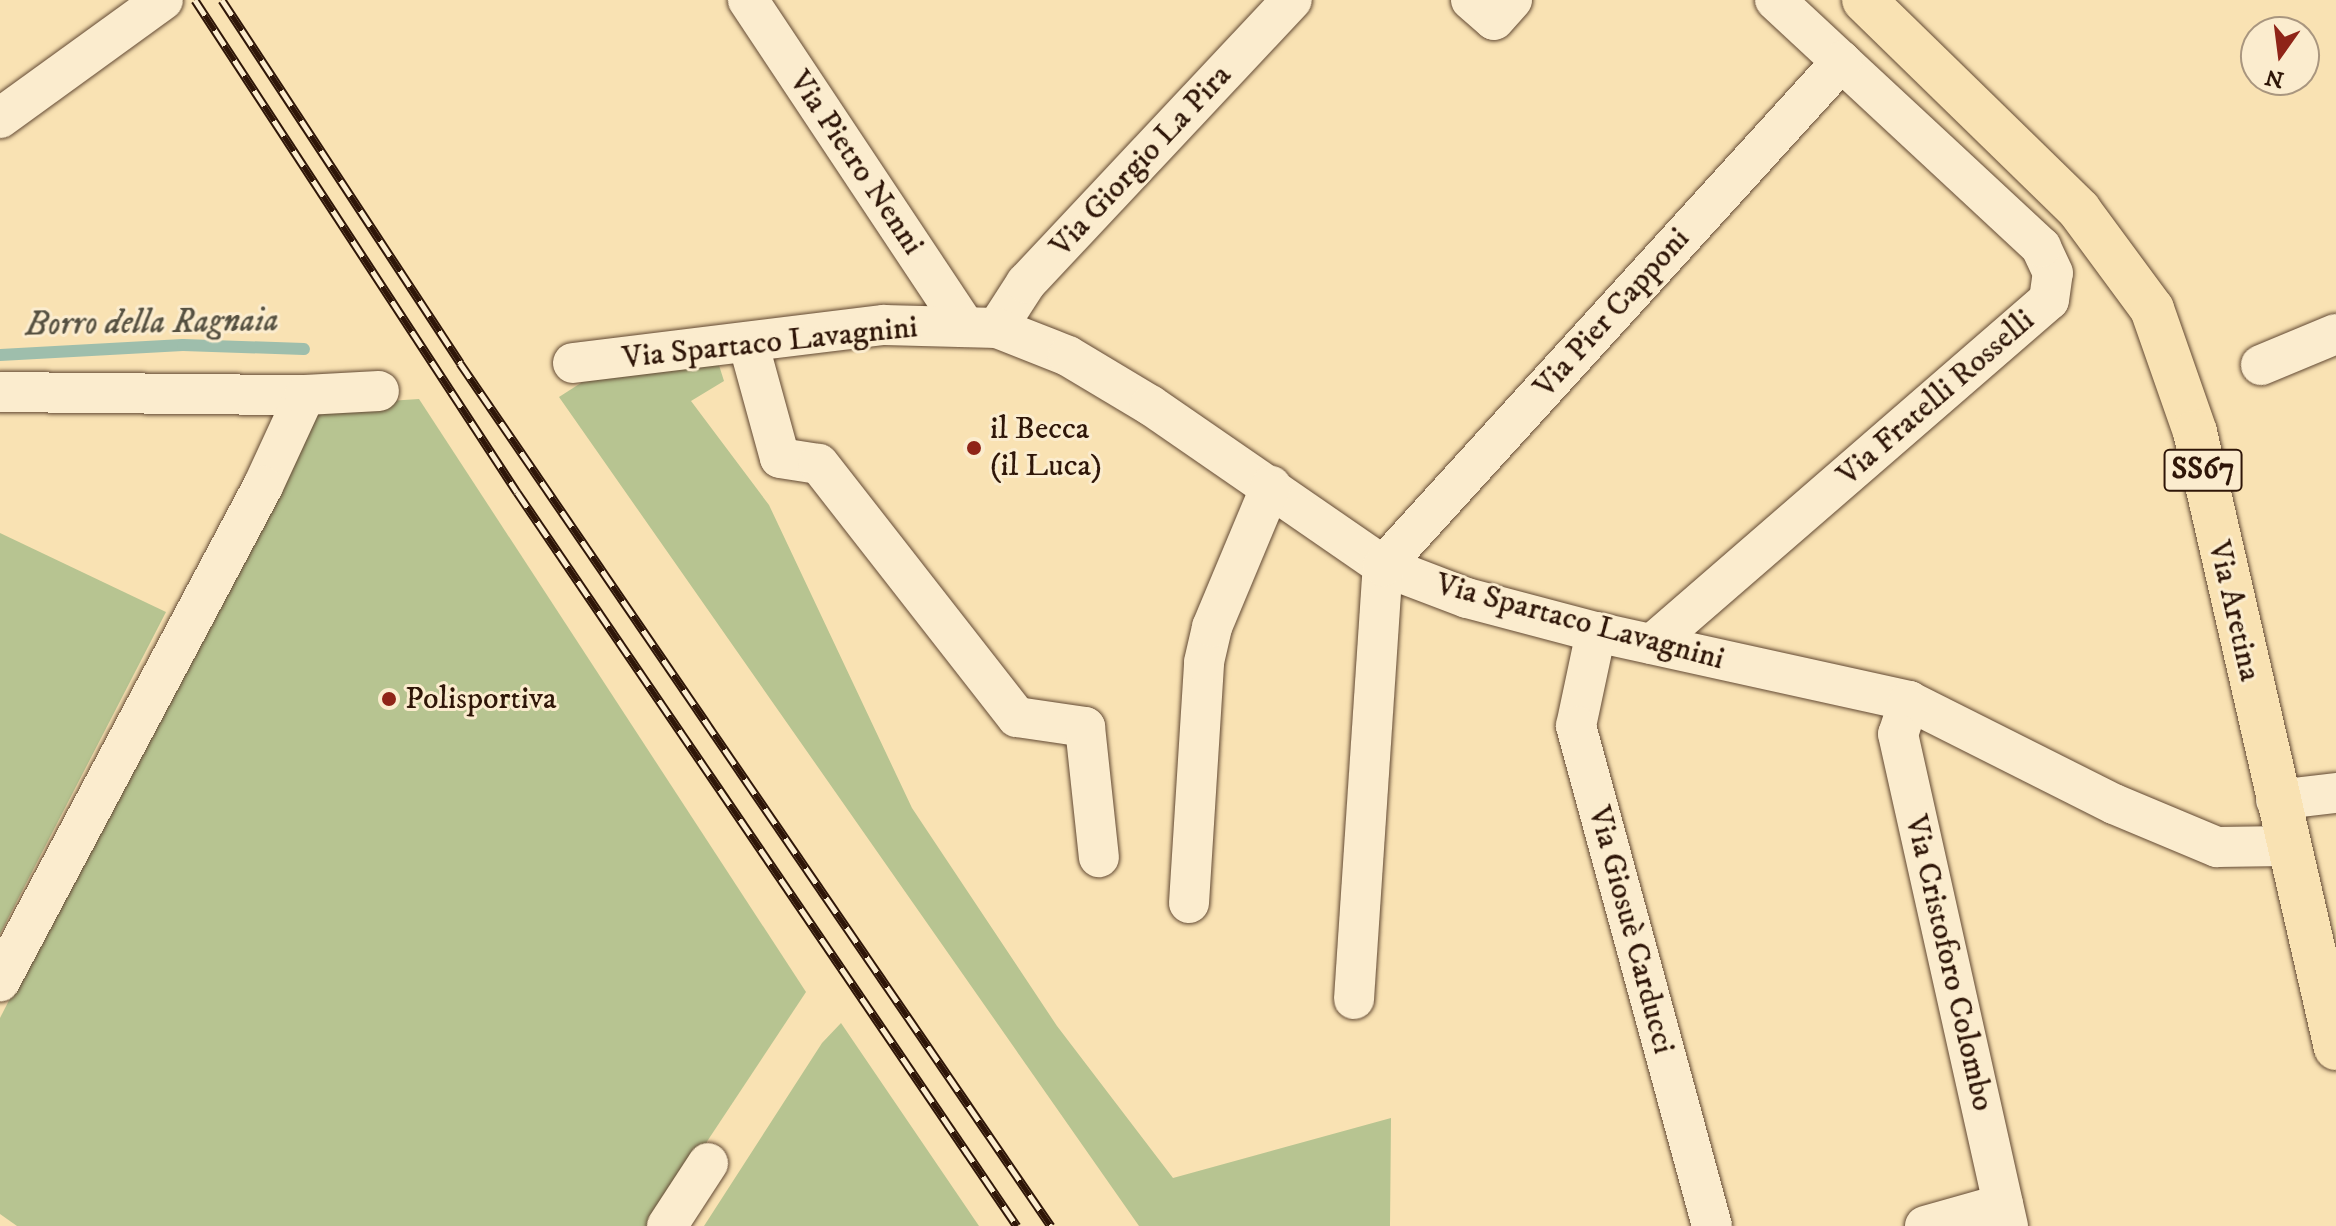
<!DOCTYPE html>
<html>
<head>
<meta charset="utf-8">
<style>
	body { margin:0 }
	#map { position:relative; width:2336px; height:1226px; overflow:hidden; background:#f9e2b3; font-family:"IM FELL DW Pica",serif }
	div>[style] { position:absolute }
	.green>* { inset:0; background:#b7c491 }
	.stream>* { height:12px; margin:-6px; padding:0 6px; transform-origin:6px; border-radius:6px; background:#9ebeac }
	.roads { filter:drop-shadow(0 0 2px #624933) drop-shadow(0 0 2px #624933) }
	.minor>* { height:40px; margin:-20px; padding:0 20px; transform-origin:20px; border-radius:20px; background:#fbecce }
	.major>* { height:44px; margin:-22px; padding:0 22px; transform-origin:22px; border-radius:22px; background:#f9e2b3 }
	.rail>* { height:9px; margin-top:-4.5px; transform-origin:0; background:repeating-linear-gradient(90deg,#fbecce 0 18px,#2f1608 0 36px); box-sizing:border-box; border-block:2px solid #2f1608 }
	.dots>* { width:22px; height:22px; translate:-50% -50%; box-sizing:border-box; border:4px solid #fbecce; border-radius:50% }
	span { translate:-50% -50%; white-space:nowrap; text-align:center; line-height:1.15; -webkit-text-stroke:6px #fbecce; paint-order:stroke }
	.shield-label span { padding:2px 6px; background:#fbecce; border:2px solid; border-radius:6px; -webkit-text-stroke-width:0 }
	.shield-label { font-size:30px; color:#2f1608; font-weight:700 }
	.street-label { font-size:32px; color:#2f1608 }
	.poi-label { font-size:32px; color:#2f1608 }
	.left { translate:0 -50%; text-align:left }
	.water-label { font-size:34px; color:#565141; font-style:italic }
	.north { position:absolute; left:2240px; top:16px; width:80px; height:80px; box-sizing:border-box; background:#fbecce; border:2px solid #a9967f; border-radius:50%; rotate:194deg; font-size:22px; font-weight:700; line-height:32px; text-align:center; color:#2f1608 }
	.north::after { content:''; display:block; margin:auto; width:28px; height:36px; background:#8f2418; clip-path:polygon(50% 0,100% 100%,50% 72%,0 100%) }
</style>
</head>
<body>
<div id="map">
	<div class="green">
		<i style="clip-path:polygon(718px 362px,724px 381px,691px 401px,769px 505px,912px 808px,1057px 1026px,1173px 1178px,1391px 1118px,1390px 1226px,1139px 1226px,559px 397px,584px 381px)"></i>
		<i style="clip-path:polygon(419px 399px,806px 992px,651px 1226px,17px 1226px,0 1214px,0 1018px,312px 406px)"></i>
		<i style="clip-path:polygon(0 533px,166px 612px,0 934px)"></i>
		<i style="clip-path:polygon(841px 1023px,979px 1226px,980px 1226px,704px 1226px,822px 1043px)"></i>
	</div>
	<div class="stream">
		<i style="left:0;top:355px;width:183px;rotate:-3.1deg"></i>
		<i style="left:183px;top:345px;width:121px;rotate:1.9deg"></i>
	</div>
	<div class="roads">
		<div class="minor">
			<i style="left:748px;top:0;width:392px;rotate:56.4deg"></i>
			<i style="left:1471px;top:0;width:30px;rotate:41deg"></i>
			<i style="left:1494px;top:20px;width:27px;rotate:-48deg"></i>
			<i style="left:0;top:118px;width:201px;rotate:-35.9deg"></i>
			<i style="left:997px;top:328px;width:54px;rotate:-57.2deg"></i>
			<i style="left:1026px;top:283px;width:388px;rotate:-46.8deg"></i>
			<i style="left:748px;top:342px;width:120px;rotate:74.6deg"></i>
			<i style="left:780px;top:458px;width:39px;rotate:9deg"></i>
			<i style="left:819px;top:464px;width:321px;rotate:52deg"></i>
			<i style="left:1017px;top:717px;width:69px;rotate:8.4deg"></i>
			<i style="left:1085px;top:727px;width:131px;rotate:83.9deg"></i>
			<i style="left:573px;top:363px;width:313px;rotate:-7deg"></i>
			<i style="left:884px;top:325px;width:113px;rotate:1.5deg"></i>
			<i style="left:997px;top:328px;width:76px;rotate:21.5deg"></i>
			<i style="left:1068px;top:356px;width:96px;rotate:30.9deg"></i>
			<i style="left:1150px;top:405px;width:283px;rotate:34.6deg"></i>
			<i style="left:1383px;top:566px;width:90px;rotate:20.9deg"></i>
			<i style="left:1467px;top:598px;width:133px;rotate:14.8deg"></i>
			<i style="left:1596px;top:632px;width:321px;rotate:12.4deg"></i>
			<i style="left:1909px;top:701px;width:229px;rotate:26.7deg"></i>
			<i style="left:2114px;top:804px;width:112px;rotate:22.7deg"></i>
			<i style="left:2217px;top:847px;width:70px;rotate:-0.8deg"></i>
			<i style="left:2261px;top:365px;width:81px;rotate:-22.5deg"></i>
			<i style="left:0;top:392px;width:305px;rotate:0.6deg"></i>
			<i style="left:305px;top:395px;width:100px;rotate:114.8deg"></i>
			<i style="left:263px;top:486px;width:561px;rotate:117.98deg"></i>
			<i style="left:305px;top:395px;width:74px;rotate:-3.1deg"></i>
			<i style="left:1596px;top:632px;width:96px;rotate:102deg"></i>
			<i style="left:1576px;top:726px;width:518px;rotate:74.78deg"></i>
			<i style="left:1652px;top:644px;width:525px;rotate:-40.91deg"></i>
			<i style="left:2049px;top:300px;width:27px;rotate:-82deg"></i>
			<i style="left:2053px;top:273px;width:29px;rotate:-115deg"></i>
			<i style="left:2041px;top:247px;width:363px;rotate:-137.1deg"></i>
			<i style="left:1909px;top:701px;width:35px;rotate:108deg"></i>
			<i style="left:1898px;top:734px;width:504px;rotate:77.4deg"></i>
			<i style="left:2276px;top:800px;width:60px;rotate:-6.7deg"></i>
			<i style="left:1189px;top:903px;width:241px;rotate:-86.4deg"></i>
			<i style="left:1204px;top:662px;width:36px;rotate:-77deg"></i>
			<i style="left:1212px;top:627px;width:153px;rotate:-67.3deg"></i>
			<i style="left:1354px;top:999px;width:434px;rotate:-86.2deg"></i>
			<i style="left:1383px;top:566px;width:682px;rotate:-47.73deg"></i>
			<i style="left:667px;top:1226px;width:75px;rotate:-56.9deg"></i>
			<i style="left:1925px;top:1226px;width:81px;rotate:-15.8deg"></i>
		</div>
		<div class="major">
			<i style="left:1864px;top:0;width:301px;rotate:44.3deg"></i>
			<i style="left:2079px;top:210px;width:123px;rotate:53.6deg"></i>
			<i style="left:2152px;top:309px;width:130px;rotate:70.7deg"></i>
			<i style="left:2195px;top:432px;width:632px;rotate:77.11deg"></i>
		</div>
	</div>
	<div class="rail">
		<i style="left:195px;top:0;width:588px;rotate:56.8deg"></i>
		<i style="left:517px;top:492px;width:888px;rotate:55.74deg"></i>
		<i style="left:222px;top:0;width:434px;rotate:56.7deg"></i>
		<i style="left:460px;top:363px;width:1046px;rotate:55.6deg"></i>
	</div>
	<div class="dots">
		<i style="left:974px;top:448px;background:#8f2418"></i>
		<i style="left:389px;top:699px;background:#8f2418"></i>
	</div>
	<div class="shield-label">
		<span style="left:2203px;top:470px">SS67</span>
	</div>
	<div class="street-label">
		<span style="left:1141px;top:161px;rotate:-47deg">Via Giorgio La Pira</span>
		<span style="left:856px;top:163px;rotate:56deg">Via Pietro Nenni</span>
		<span style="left:1612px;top:313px;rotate:-48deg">Via Pier Capponi</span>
		<span style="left:770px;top:343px;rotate:-6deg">Via Spartaco Lavagnini</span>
		<span style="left:1936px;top:398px;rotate:-41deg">Via Fratelli Rosselli</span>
		<span style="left:2234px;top:611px;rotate:77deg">Via Aretina</span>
		<span style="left:1580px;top:622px;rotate:15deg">Via Spartaco Lavagnini</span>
		<span style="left:1631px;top:930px;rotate:75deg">Via Giosuè Carducci</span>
		<span style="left:1949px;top:963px;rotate:77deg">Via Cristoforo Colombo</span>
	</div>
	<div class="poi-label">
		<span class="left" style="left:990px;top:448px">il Becca<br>(il Luca)</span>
		<span class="left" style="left:405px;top:699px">Polisportiva</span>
	</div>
	<div class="water-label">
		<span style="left:152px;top:323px;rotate:-1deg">Borro della Ragnaia</span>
	</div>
	<div class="north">N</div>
</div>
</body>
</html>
